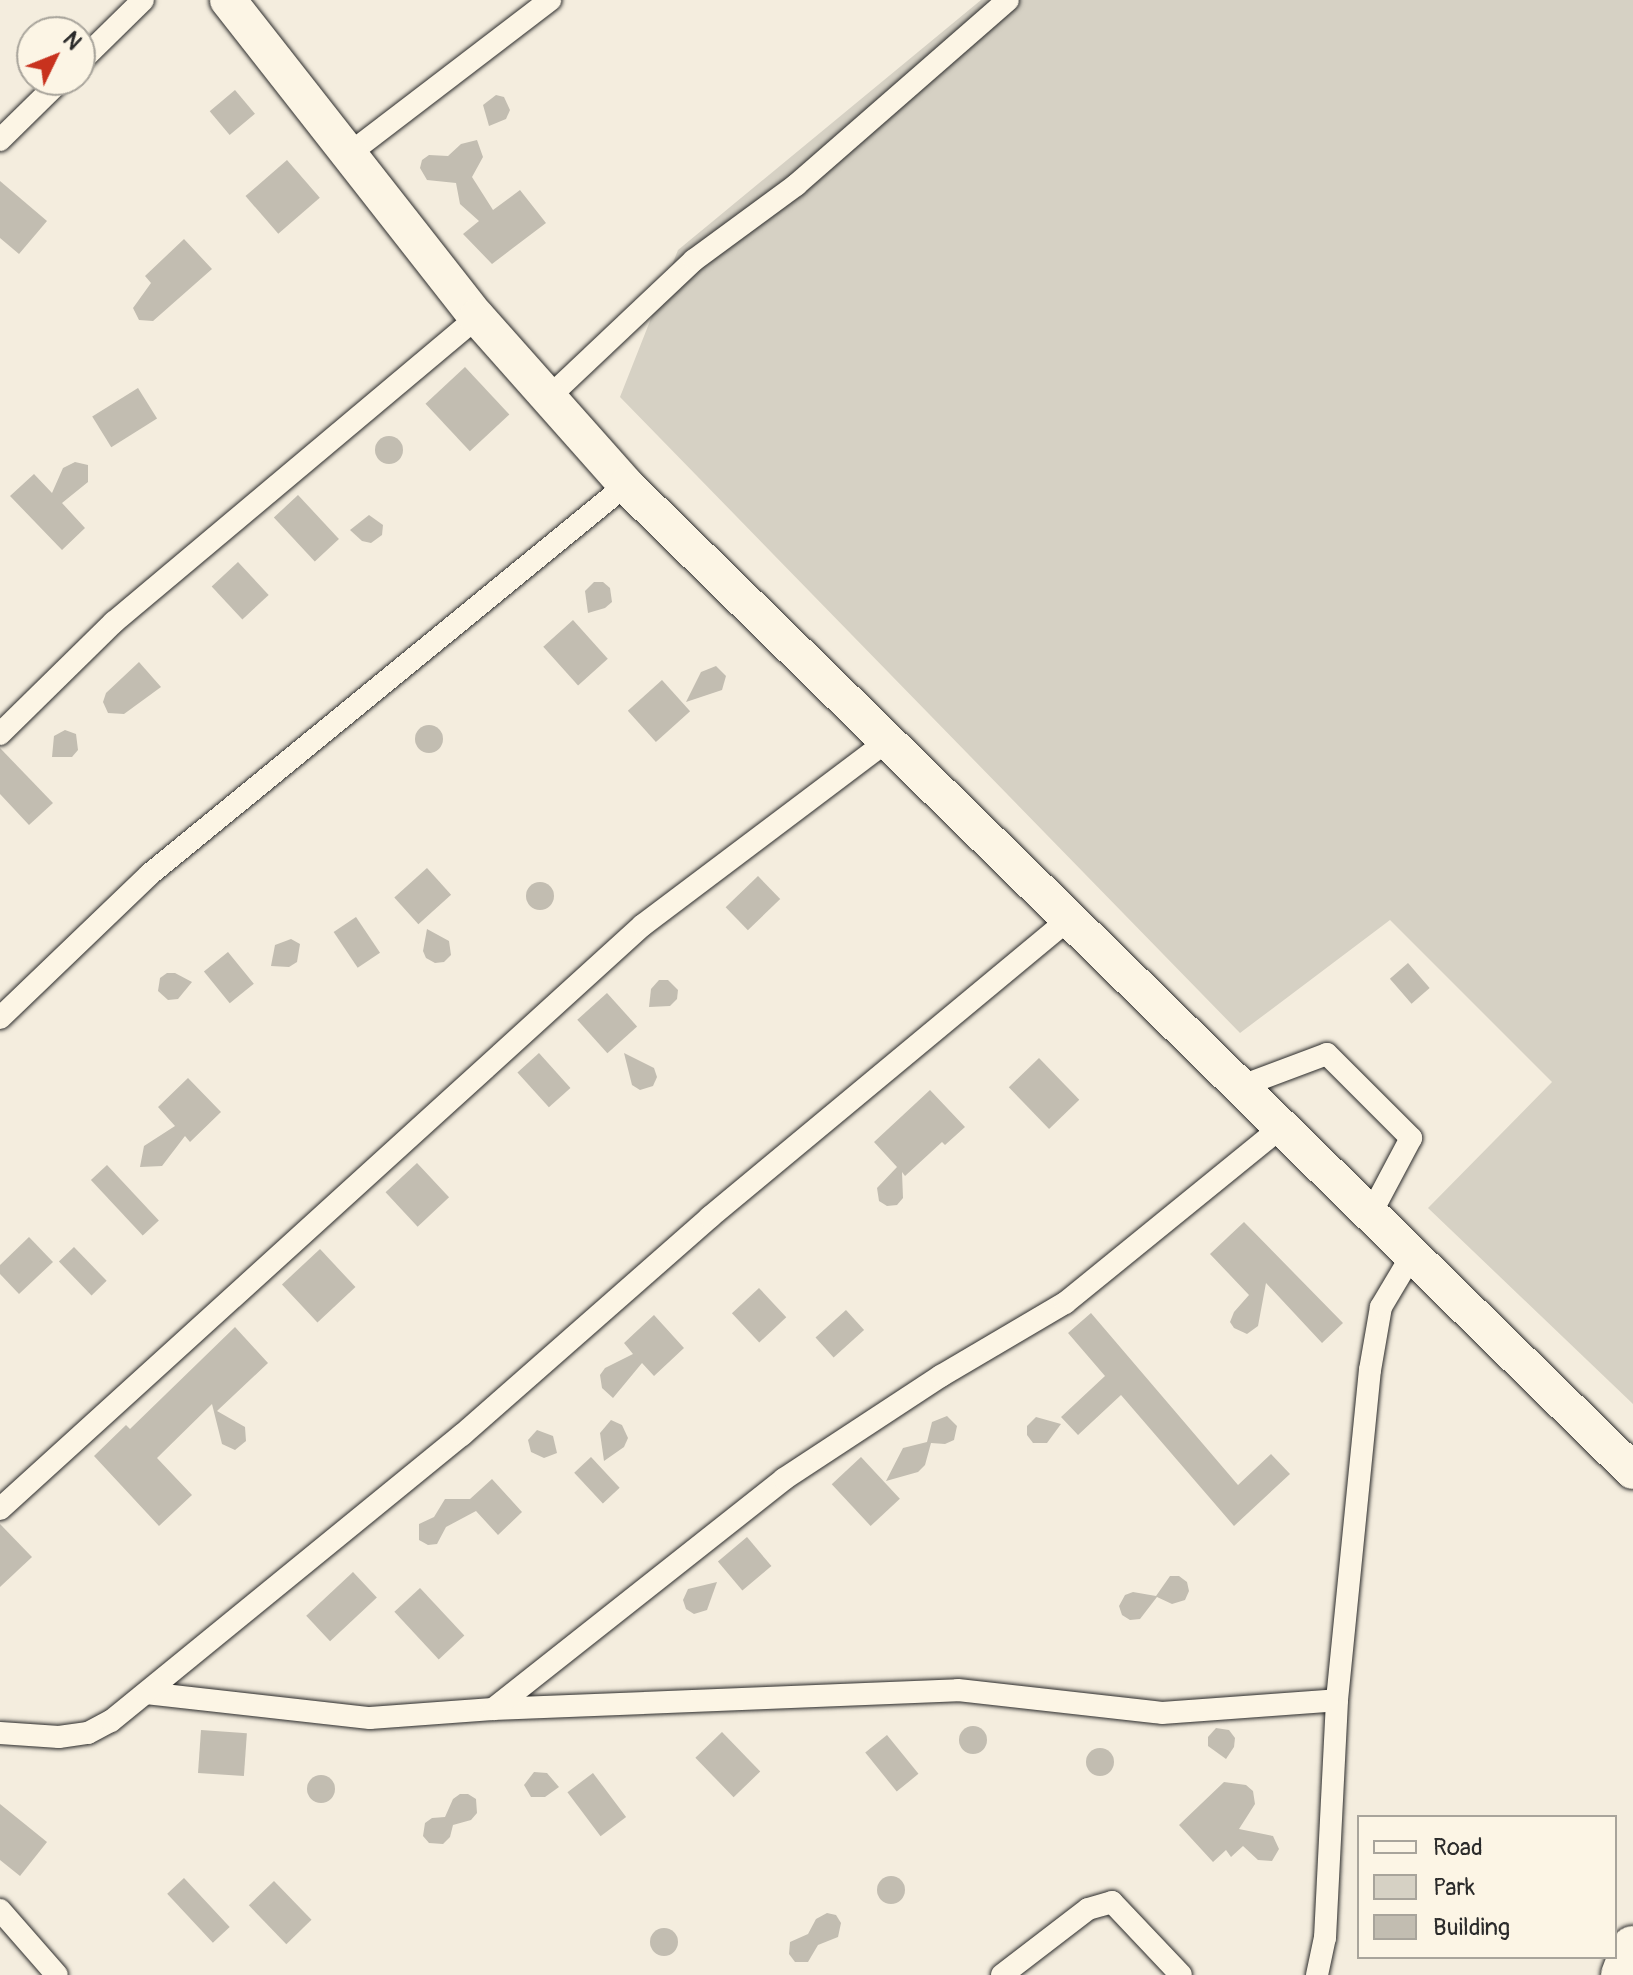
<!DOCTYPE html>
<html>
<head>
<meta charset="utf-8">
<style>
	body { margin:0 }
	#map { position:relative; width:1633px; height:1975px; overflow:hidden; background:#f4edde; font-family:Pangolin,sans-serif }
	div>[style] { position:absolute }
	.green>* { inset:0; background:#d6d1c4 }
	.building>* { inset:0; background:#c2bdb1; transform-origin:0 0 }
	.round { border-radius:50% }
	.roads { filter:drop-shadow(0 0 2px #2b2b2b) drop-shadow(0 0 2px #2b2b2b) }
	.street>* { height:22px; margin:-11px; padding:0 11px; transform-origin:11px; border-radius:11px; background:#fcf5e5 }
	.primary>* { height:36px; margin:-18px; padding:0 18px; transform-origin:18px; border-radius:18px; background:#fcf5e5 }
	.highway>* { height:42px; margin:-21px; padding:0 21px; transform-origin:21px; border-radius:21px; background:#fcf5e5 }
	span { translate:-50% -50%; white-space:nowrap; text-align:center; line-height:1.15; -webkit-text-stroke:6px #fcf5e5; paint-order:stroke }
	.legend { position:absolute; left:1357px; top:1815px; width:260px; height:144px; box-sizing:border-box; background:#fcf5e5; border:2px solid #a8a49b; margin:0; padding:10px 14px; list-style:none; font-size:24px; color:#2b2b2b }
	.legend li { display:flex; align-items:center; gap:16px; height:40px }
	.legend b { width:40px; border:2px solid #a8a49b }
	.north { position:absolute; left:16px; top:16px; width:80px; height:80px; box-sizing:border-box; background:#fcf5e5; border:2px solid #a8a49b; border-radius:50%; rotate:47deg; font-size:22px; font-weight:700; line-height:32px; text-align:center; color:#2b2b2b }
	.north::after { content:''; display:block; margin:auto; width:28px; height:36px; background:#c8321e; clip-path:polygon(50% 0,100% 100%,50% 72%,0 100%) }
</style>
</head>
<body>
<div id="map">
	<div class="green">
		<i style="clip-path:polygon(981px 0,1633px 0,1633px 1404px,1428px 1208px,1552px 1082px,1390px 920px,1240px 1033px,620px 397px,678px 250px)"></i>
	</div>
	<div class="building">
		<i style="left:235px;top:90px;width:31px;height:33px;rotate:50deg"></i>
		<i style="clip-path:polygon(496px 95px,504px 97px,510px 110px,506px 119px,489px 126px,483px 105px)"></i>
		<i style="clip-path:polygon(477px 140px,483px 157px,472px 177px,493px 210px,520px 190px,546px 223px,492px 264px,463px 234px,479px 221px,460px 204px,456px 183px,427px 180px,420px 168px,422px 160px,429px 155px,448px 156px,461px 144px)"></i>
		<i style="left:287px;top:160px;width:50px;height:55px;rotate:49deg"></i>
		<i style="clip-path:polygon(0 181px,47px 221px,19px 254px,0 238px)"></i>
		<i style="clip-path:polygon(184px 239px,212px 269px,153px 321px,139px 320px,133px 308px,151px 283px,145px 276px)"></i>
		<i style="left:465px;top:367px;width:65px;height:54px;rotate:47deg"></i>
		<i style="left:138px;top:388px;width:36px;height:54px;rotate:58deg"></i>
		<i class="round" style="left:375px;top:436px;width:28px;height:28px"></i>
		<i style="clip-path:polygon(75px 462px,88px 465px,88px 482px,62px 503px,85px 528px,62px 550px,10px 496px,34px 474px,52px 493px,63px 468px)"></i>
		<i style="left:298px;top:495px;width:60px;height:33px;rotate:47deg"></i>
		<i style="clip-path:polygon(369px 515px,383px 525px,382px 535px,371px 543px,362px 541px,350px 530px)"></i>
		<i style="left:238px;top:562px;width:45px;height:36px;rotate:47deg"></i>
		<i style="clip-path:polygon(594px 582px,603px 582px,610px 588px,612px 602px,605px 608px,588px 613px,585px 591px)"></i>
		<i style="left:573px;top:620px;width:52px;height:40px;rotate:48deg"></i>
		<i style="clip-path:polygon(139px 662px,161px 687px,124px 714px,108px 713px,103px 702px,106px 693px)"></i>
		<i style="clip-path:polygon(716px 666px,726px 676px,722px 690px,686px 702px,701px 672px)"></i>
		<i style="left:662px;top:680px;width:42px;height:46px;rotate:48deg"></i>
		<i class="round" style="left:415px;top:725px;width:28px;height:28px"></i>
		<i style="clip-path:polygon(65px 730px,76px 734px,78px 750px,72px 757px,52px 757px,54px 736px)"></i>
		<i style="clip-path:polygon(0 748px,53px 803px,29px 825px,0 794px)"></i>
		<i style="left:427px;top:868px;width:36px;height:44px;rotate:48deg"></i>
		<i style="left:758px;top:876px;width:32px;height:45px;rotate:46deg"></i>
		<i class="round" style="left:526px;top:882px;width:28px;height:28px"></i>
		<i style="left:356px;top:917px;width:43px;height:27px;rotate:56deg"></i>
		<i style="clip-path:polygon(427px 929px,449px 941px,451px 955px,444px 962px,435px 963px,426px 958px,423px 951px)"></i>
		<i style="clip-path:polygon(291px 939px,300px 944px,297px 962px,289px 967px,271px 966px,275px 945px)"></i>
		<i style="left:228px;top:952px;width:41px;height:31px;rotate:51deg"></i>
		<i style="left:1408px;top:963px;width:33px;height:24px;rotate:49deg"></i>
		<i style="clip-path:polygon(167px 973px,175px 973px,192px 982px,178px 999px,168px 1000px,158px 991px,160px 978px)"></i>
		<i style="clip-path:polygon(659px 980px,668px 980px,678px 990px,677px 999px,670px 1006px,649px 1007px,651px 989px)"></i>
		<i style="left:607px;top:993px;width:45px;height:40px;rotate:48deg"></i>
		<i style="left:539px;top:1053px;width:47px;height:29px;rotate:48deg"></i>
		<i style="clip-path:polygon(624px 1053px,654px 1068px,657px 1077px,653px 1086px,640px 1090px,632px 1085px)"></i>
		<i style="left:1039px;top:1058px;width:58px;height:42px;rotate:46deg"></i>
		<i style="clip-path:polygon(188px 1078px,221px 1112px,190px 1142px,185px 1136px,162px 1166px,140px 1167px,144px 1146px,175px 1126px,158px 1107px)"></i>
		<i style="clip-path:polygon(930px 1090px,965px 1127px,945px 1145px,942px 1142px,905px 1176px,902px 1172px,903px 1198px,897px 1205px,887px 1206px,879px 1201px,877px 1188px,897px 1167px,874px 1142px)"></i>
		<i style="left:417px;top:1163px;width:47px;height:43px;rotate:47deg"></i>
		<i style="left:107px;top:1165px;width:76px;height:22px;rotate:47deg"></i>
		<i style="clip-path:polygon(1244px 1222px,1343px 1323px,1322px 1343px,1266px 1283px,1258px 1326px,1247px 1334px,1234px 1328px,1230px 1322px,1234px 1312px,1249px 1295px,1210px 1254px)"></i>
		<i style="clip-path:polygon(29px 1237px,53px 1262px,19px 1294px,0 1274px,0 1265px)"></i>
		<i style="left:74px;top:1247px;width:47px;height:21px;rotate:46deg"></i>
		<i style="left:320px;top:1249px;width:52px;height:52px;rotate:47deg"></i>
		<i style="left:759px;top:1288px;width:40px;height:37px;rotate:47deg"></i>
		<i style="left:846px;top:1310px;width:27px;height:41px;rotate:48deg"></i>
		<i style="clip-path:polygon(1091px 1313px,1238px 1485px,1271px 1454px,1290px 1474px,1234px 1526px,1121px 1395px,1078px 1435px,1061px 1417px,1105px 1376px,1068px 1333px)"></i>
		<i style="clip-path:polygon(654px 1315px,684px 1348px,654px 1376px,642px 1363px,613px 1398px,602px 1388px,600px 1375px,605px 1368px,633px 1354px,624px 1343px)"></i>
		<i style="clip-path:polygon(235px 1327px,268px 1363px,217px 1411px,245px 1427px,246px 1441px,235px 1450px,222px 1444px,212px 1404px,157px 1458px,192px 1495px,159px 1526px,94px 1456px,126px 1425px,130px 1429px)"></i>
		<i style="clip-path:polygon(947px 1416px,957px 1426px,954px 1440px,945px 1444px,931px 1443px,925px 1465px,918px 1472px,886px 1481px,903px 1448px,927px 1442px,932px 1422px)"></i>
		<i style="clip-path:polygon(1036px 1417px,1061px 1424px,1047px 1443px,1033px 1443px,1027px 1435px,1027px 1426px)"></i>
		<i style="clip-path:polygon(611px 1420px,622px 1425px,628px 1438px,624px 1447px,604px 1461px,600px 1433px)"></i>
		<i style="clip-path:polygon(537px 1430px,553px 1436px,557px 1453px,544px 1458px,531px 1452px,528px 1440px)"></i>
		<i style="left:591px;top:1457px;width:42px;height:23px;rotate:47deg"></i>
		<i style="left:861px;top:1457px;width:57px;height:40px;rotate:47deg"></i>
		<i style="clip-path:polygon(492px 1479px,522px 1512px,498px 1535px,476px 1511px,446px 1527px,437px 1544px,428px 1545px,419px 1540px,419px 1524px,434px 1517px,445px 1499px,470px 1499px)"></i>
		<i style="clip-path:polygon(0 1524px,32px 1557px,0 1587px)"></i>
		<i style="left:747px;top:1537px;width:38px;height:38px;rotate:50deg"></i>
		<i style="left:353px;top:1572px;width:35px;height:64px;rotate:47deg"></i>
		<i style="clip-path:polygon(1170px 1576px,1179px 1576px,1187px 1582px,1189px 1591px,1185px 1600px,1172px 1604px,1157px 1597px,1140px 1619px,1130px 1620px,1122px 1615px,1119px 1606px,1125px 1595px,1133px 1592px,1156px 1596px)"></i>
		<i style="clip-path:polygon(717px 1582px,707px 1610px,694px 1614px,686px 1609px,683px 1600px,688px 1589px)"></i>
		<i style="left:420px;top:1588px;width:65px;height:35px;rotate:47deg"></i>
		<i class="round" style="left:959px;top:1726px;width:28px;height:28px"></i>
		<i style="clip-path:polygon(1216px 1728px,1229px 1730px,1235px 1738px,1234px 1747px,1226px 1759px,1208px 1746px,1208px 1737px)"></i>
		<i style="left:201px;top:1730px;width:46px;height:43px;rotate:4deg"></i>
		<i style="left:722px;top:1732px;width:55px;height:37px;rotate:46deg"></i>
		<i style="left:887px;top:1735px;width:50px;height:28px;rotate:51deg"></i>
		<i class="round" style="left:1086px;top:1748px;width:28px;height:28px"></i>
		<i style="clip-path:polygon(534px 1772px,547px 1773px,559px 1787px,545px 1797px,531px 1797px,524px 1785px)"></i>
		<i style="left:593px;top:1773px;width:55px;height:32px;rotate:53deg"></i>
		<i class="round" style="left:307px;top:1775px;width:28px;height:28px"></i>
		<i style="clip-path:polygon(1224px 1782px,1246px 1785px,1253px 1791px,1255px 1804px,1239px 1829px,1273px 1836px,1279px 1849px,1272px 1861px,1258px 1860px,1243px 1846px,1231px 1857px,1226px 1850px,1213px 1862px,1179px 1825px)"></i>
		<i style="clip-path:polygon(460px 1794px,468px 1794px,476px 1799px,477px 1813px,471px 1820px,453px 1825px,450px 1837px,443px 1844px,429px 1843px,423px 1836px,425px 1823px,432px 1818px,445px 1817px,453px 1799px)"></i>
		<i style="clip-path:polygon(0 1804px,47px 1842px,20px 1876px,0 1860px)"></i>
		<i class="round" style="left:877px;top:1876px;width:28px;height:28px"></i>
		<i style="left:184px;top:1878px;width:67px;height:23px;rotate:47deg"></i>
		<i style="left:274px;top:1881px;width:54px;height:35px;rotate:46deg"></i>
		<i style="clip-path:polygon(827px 1913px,836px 1915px,841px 1923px,838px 1937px,818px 1945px,808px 1962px,795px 1962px,789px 1954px,790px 1942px,808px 1934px,816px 1919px)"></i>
		<i class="round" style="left:650px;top:1928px;width:28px;height:28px"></i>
	</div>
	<div class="roads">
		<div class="street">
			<i style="left:80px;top:62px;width:88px;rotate:-44.5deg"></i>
			<i style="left:0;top:140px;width:86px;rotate:-44.5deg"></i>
			<i style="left:350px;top:153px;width:252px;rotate:-37.4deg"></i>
			<i style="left:547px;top:399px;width:202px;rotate:-43.4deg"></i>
			<i style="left:694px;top:260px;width:127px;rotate:-36.3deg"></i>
			<i style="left:796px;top:185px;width:281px;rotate:-41.1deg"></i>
			<i style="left:0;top:734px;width:160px;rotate:-44.5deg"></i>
			<i style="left:114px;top:622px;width:474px;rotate:-40deg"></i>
			<i style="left:0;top:1018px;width:208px;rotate:-43.8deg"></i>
			<i style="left:150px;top:874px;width:615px;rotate:-39.26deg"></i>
			<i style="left:1239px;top:1087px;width:94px;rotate:-20.6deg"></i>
			<i style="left:1327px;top:1054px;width:119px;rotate:45deg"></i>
			<i style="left:1411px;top:1138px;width:87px;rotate:118deg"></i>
			<i style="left:0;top:1509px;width:869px;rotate:-42.25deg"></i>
			<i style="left:643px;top:925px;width:306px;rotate:-37deg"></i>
			<i style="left:146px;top:1693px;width:225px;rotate:6.4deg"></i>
			<i style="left:370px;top:1718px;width:123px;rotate:-4.2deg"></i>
			<i style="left:493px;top:1709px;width:465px;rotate:-2.3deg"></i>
			<i style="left:958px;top:1690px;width:205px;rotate:6.4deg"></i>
			<i style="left:1162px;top:1713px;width:175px;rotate:-4.2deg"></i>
			<i style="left:493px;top:1709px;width:371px;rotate:-38.3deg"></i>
			<i style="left:784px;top:1479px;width:188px;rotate:-33.3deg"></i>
			<i style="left:941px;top:1376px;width:144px;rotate:-30.5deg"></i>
			<i style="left:1065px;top:1303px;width:277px;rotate:-39.1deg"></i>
			<i style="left:0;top:1733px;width:59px;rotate:3.9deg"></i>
			<i style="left:59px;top:1737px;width:29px;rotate:-8deg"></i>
			<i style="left:88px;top:1733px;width:26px;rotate:-28deg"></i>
			<i style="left:111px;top:1721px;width:453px;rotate:-39.2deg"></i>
			<i style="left:462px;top:1435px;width:330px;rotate:-41.3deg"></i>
			<i style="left:710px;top:1217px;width:465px;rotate:-39.7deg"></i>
			<i style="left:0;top:1910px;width:86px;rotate:48.8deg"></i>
			<i style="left:1002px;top:1975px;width:108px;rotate:-37.5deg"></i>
			<i style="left:1088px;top:1909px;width:25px;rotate:-16deg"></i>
			<i style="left:1112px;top:1902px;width:100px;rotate:46.6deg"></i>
			<i style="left:1317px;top:1975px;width:38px;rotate:-78deg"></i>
			<i style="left:1325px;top:1938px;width:238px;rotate:-87.1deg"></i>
			<i style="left:1337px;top:1700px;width:332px;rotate:-84.3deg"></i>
			<i style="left:1370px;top:1370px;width:64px;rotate:-80.1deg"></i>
			<i style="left:1381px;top:1307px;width:61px;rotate:-59.2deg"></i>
		</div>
		<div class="primary">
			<i style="left:228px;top:0;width:403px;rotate:51.9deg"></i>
			<i style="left:477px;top:317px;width:225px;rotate:48.4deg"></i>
			<i style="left:626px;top:485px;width:1409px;rotate:44.4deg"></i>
		</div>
		<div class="highway">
			<i style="left:1622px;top:1975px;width:30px;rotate:-69deg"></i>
		</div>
	</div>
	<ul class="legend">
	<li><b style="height:10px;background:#fcf5e5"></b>Road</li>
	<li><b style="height:22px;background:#d6d1c4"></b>Park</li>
	<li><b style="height:22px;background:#c2bdb1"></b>Building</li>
	</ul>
	<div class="north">N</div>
</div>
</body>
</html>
